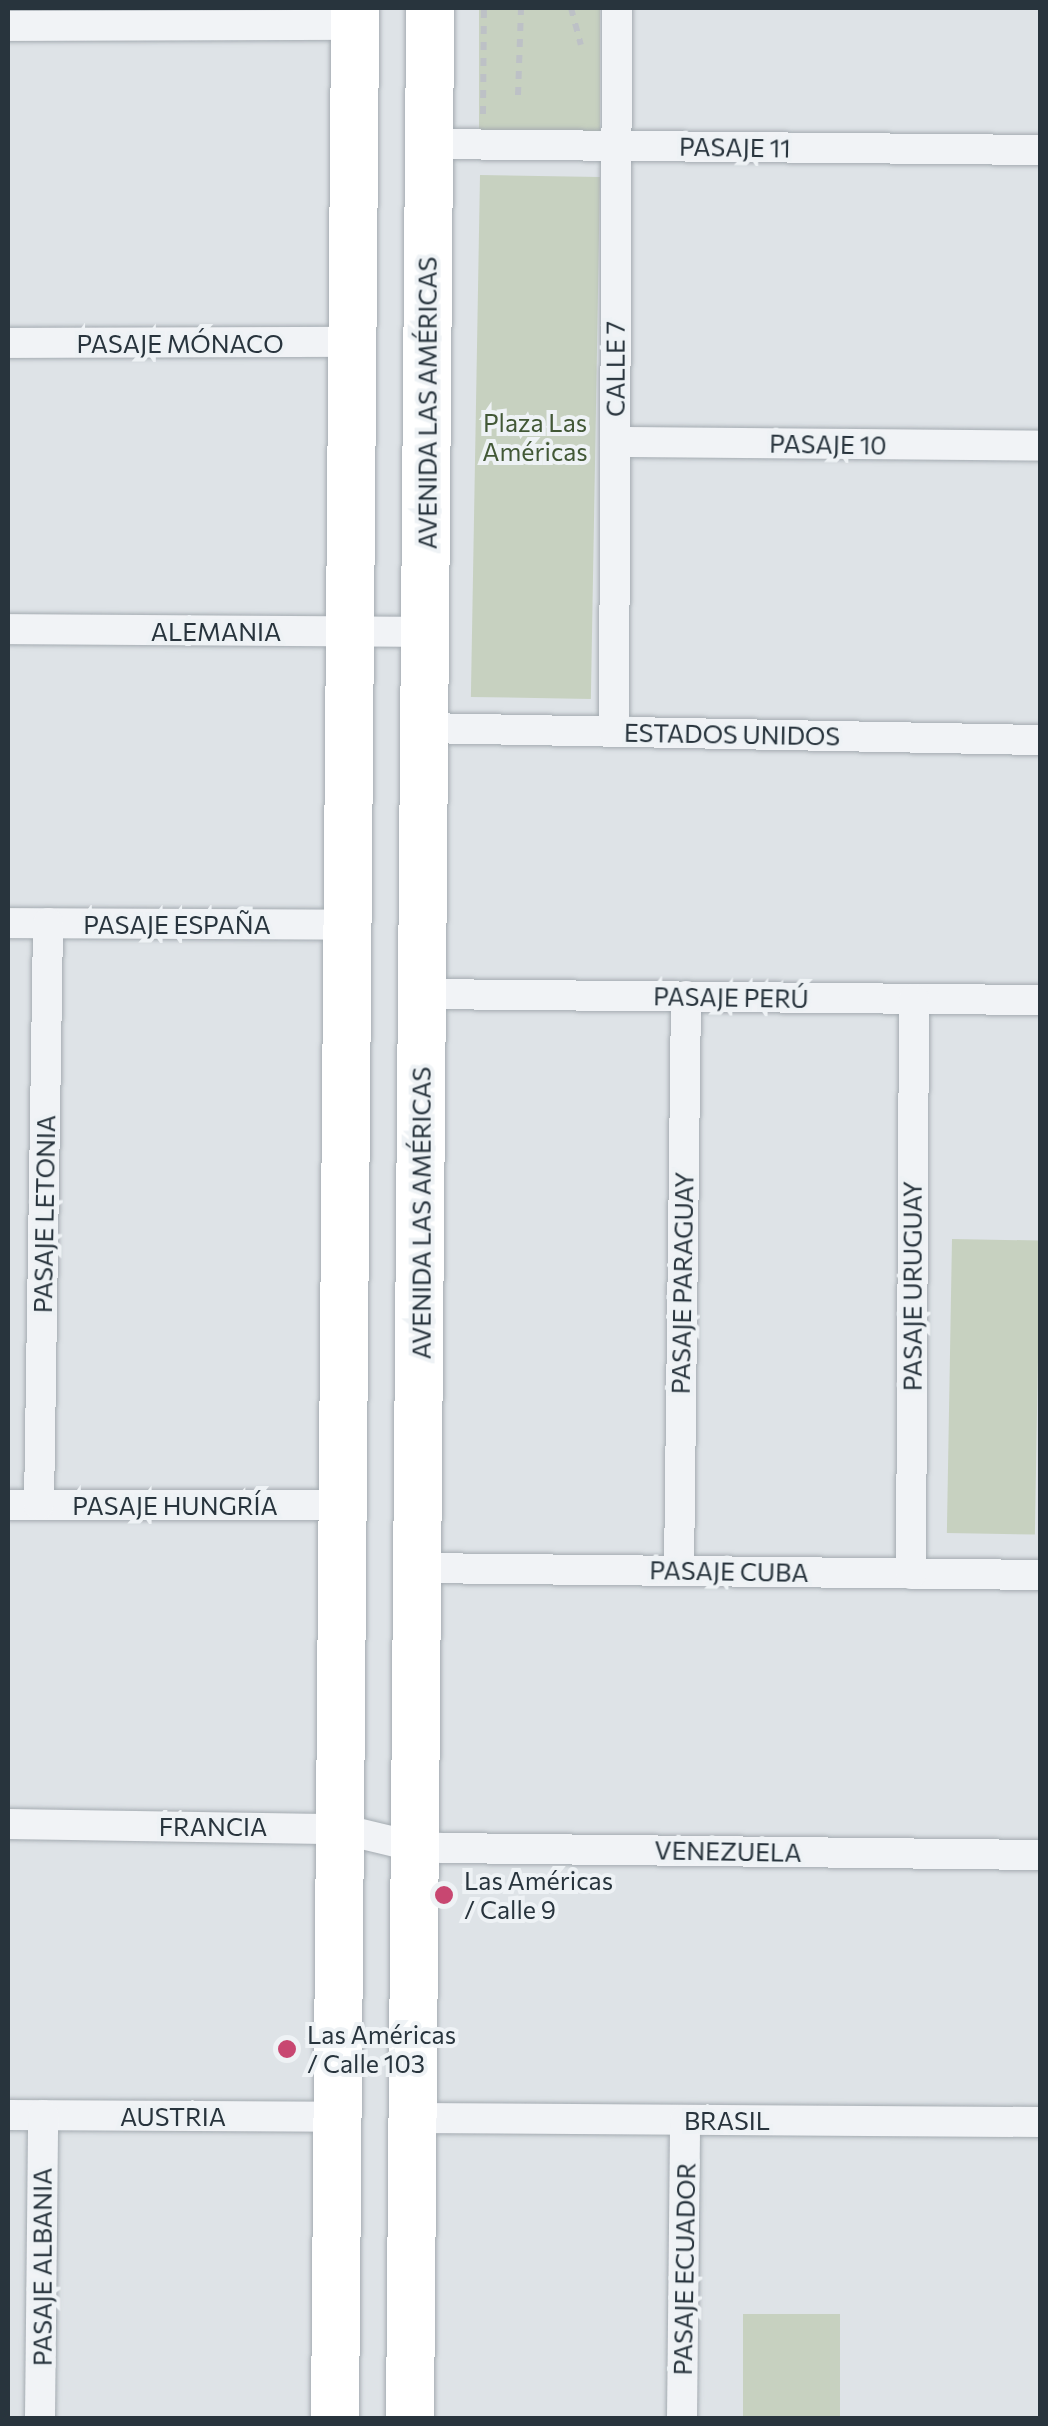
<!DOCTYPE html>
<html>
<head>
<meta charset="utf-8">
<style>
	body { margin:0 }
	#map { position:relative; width:1048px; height:2426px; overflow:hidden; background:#dee3e7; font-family:Commissioner,sans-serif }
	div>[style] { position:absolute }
	.green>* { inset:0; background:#c7d1c0; transform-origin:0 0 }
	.path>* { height:6px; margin-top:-3px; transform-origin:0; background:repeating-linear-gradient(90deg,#bdc1c6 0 8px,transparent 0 16px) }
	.roads { filter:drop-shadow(0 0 2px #a4abb1) drop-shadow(0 0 2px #a4abb1) }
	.street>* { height:30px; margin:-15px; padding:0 15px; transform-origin:15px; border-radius:15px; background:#f1f3f6 }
	.primary>* { height:48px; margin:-24px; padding:0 24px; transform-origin:24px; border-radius:24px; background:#fff }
	.dots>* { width:28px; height:28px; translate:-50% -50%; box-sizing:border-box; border:5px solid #eef2f5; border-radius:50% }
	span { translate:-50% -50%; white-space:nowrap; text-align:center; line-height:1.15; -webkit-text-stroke:8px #eef2f5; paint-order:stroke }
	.street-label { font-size:25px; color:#28343d }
	.park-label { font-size:25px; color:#425836 }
	.poi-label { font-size:25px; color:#28343d }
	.left { translate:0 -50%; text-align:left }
	.frame { position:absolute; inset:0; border:10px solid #28343d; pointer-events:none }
</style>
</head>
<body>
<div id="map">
	<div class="green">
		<i style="left:479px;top:8px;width:121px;height:128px"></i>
		<i style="left:480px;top:175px;width:120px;height:522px;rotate:1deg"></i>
		<i style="left:952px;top:1239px;width:88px;height:294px;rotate:1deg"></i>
		<i style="left:840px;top:2314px;width:104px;height:97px;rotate:90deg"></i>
	</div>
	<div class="path">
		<i style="left:571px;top:8px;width:38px;rotate:75deg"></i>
		<i style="left:518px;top:95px;width:87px;rotate:-88deg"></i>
		<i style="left:483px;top:114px;width:106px;rotate:-89.5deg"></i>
	</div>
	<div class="roads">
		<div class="street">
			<i style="left:8px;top:26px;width:347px;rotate:-0.2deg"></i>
			<i style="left:429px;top:144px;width:611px;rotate:0.56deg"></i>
			<i style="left:8px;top:343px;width:344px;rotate:-0.2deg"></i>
			<i style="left:615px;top:442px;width:425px;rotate:0.5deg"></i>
			<i style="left:8px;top:629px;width:417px;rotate:0.4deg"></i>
			<i style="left:424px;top:728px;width:616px;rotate:1.12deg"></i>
			<i style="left:614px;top:731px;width:723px;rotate:-89.76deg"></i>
			<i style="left:8px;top:923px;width:339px;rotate:0.3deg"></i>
			<i style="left:422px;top:994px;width:618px;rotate:0.56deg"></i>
			<i style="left:8px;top:1505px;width:335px"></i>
			<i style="left:39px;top:1505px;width:582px;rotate:-89.11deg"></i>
			<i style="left:418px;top:1568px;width:622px;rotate:0.64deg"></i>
			<i style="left:679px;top:1570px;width:574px;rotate:-89.3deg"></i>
			<i style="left:911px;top:1574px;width:575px;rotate:-89.7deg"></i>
			<i style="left:8px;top:1824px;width:333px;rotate:0.9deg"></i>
			<i style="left:341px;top:1829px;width:77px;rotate:13.5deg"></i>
			<i style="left:416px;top:1847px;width:27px;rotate:2deg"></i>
			<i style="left:443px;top:1848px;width:597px;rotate:0.67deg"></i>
			<i style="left:8px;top:2115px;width:330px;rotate:0.3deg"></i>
			<i style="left:413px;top:2118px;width:627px;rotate:0.37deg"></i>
			<i style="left:40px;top:2418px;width:303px;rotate:-89.4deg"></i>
			<i style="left:682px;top:2418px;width:298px;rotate:-89.4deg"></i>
		</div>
		<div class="primary">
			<i style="left:335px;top:2418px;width:2410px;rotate:-89.52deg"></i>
			<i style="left:410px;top:2418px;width:2410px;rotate:-89.52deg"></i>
		</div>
	</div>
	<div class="dots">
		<i style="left:444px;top:1895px;background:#c84771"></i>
		<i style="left:287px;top:2049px;background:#c84771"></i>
	</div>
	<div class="street-label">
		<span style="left:735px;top:147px;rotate:1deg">PASAJE 11</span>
		<span style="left:180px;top:343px">PASAJE MÓNACO</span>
		<span style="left:615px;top:369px;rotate:-90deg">CALLE 7</span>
		<span style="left:427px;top:403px;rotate:-90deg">AVENIDA LAS AMÉRICAS</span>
		<span style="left:828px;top:444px;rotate:1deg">PASAJE 10</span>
		<span style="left:216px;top:631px">ALEMANIA</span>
		<span style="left:732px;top:734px;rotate:1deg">ESTADOS UNIDOS</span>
		<span style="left:177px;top:924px">PASAJE ESPAÑA</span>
		<span style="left:731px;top:997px;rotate:1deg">PASAJE PERÚ</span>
		<span style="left:421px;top:1213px;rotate:-90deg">AVENIDA LAS AMÉRICAS</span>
		<span style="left:44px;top:1214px;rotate:-89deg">PASAJE LETONIA</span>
		<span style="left:682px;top:1283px;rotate:-89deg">PASAJE PARAGUAY</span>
		<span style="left:912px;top:1286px;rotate:-90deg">PASAJE URUGUAY</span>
		<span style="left:175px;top:1505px">PASAJE HUNGRÍA</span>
		<span style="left:729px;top:1571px;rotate:1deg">PASAJE CUBA</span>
		<span style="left:213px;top:1826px">FRANCIA</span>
		<span style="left:728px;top:1851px;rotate:1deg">VENEZUELA</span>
		<span style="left:173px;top:2116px">AUSTRIA</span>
		<span style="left:727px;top:2120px">BRASIL</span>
		<span style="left:42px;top:2267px;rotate:-90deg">PASAJE ALBANIA</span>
		<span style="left:684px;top:2269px;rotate:-89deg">PASAJE ECUADOR</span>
	</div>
	<div class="park-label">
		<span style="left:535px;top:437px">Plaza Las<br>Américas</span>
	</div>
	<div class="poi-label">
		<span class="left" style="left:464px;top:1895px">Las Américas<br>/ Calle 9</span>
		<span class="left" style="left:307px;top:2049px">Las Américas<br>/ Calle 103</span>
	</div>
	<div class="frame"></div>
</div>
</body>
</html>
